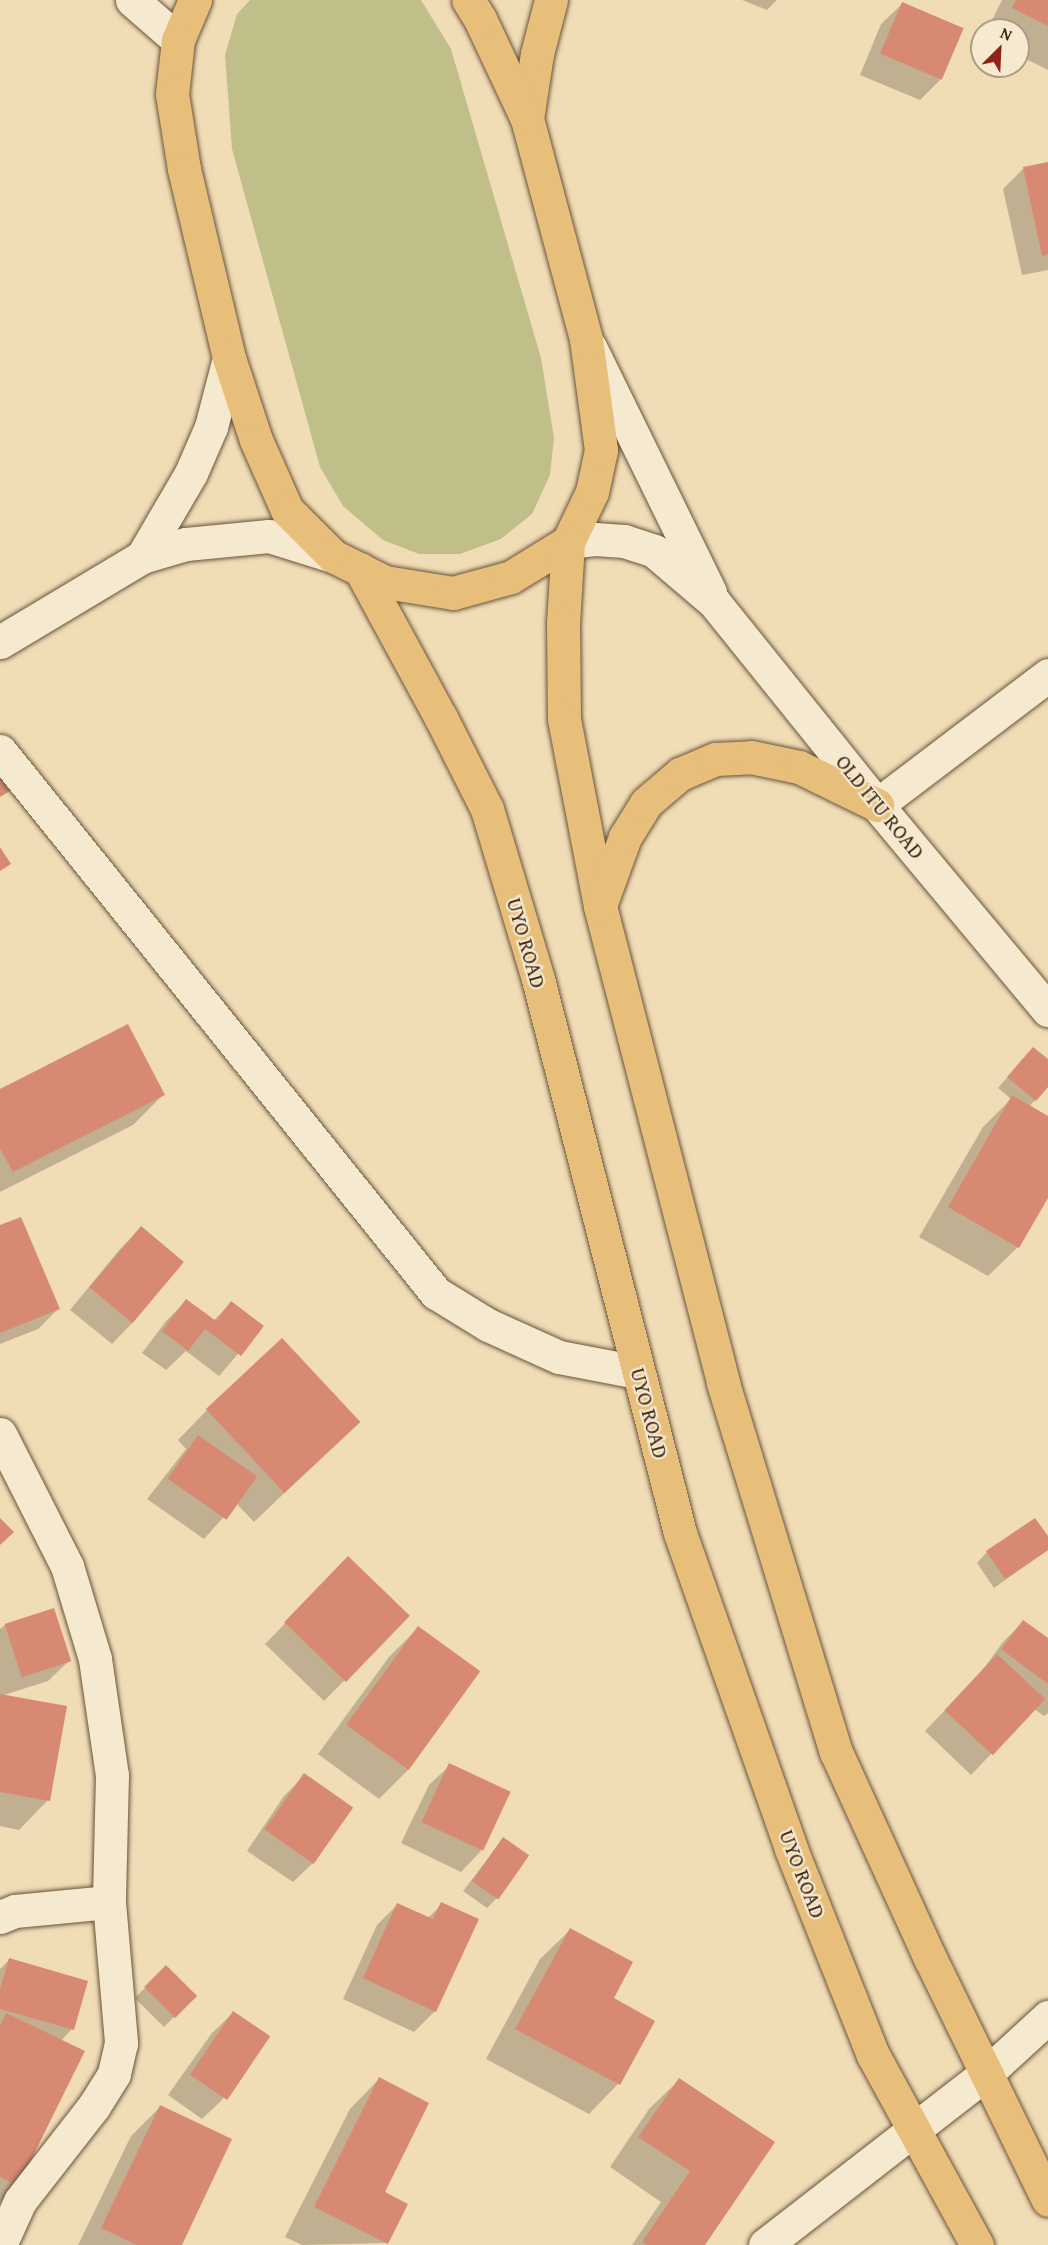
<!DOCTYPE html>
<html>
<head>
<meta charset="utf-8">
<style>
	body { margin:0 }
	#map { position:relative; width:1048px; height:2245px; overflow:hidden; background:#f0ddb6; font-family:"Gentium Book Plus",serif }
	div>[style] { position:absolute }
	.green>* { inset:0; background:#c0bf8a }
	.shadow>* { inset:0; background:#0003; transform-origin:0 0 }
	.building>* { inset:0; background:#d78972; transform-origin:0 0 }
	.roads { filter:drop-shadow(0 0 2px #6a533c) drop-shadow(0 0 2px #6a533c) }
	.minor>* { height:33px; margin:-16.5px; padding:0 16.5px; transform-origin:16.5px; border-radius:16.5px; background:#f5e9d0 }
	.major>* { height:33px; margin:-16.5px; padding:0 16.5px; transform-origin:16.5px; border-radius:16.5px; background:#e8be7b }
	.highway>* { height:33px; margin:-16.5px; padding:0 16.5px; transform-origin:16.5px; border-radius:16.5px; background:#e8be7b }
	span { translate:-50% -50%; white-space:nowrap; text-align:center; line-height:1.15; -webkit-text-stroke:4.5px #f5e9d0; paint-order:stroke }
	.street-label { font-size:21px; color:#3e2514 }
	.north { position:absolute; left:970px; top:18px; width:60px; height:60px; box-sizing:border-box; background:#f5e9d0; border:2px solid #ac9b85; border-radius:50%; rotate:24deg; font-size:16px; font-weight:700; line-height:24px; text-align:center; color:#3e2514 }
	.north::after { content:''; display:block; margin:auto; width:21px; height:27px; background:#8f2418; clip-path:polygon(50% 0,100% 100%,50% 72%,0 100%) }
</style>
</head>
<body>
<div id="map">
	<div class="green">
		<i style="clip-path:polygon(250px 0,421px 0,451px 49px,541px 358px,554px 438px,550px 475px,532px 514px,501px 539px,460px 554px,419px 554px,383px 540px,343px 506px,320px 467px,232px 149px,225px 55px,237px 14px)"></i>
	</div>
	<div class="shadow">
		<i style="clip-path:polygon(742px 0,777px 0,767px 10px)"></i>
		<i style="clip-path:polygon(1002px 0,1048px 0,1048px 70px,1018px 55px,1018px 30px,987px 30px)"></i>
		<i style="clip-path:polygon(902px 4px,941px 79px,920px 100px,860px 75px,881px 24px)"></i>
		<i style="clip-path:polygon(1048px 164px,1048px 270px,1022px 275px,1003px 189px,1023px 169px)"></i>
		<i style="clip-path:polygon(1023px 1059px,1048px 1061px,1048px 1085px,1029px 1107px,1048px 1118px,1048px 1195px,1018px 1247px,988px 1276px,919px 1237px,983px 1127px,1011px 1099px,998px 1088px)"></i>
		<i style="clip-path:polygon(0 1091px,163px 1095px,133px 1125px,0 1192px)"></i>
		<i style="clip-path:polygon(0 1227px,59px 1308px,38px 1329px,0 1344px)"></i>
		<i style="clip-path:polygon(141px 1228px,132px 1323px,112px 1344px,70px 1310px,120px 1249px)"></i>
		<i style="clip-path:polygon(186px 1301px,213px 1321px,231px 1303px,262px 1326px,219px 1376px,186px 1351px,166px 1370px,142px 1353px,166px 1321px)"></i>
		<i style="clip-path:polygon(207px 1410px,359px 1422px,254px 1522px,236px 1503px,204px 1539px,147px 1499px,186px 1449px,178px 1440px)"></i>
		<i style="clip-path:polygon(1035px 1520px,1048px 1539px,1048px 1550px,994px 1588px,977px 1563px,987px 1552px)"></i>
		<i style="clip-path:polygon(348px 1559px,344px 1681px,324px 1701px,265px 1644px)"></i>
		<i style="clip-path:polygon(1023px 1622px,1048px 1639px,1048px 1713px,1044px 1716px,1034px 1709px,971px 1775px,925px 1731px,982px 1671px,1003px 1642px)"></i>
		<i style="clip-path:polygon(5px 1625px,69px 1661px,48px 1681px,1px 1696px,48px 1800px,19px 1830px,0 1826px,0 1629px)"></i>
		<i style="clip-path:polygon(418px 1628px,479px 1672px,409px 1769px,379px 1799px,318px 1754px,389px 1657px)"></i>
		<i style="clip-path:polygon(450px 1765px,481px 1851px,461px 1872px,401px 1843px,429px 1785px)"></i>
		<i style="clip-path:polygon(305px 1775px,351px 1807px,314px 1862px,293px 1882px,247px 1851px,284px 1796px)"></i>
		<i style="clip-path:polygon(503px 1839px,497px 1898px,487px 1908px,463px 1891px)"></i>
		<i style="clip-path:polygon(442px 1904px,435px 2011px,414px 2032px,343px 1999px,377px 1925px,397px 1905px,428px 1918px)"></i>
		<i style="clip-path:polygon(570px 1930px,612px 1999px,653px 2021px,618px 2084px,589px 2114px,486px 2059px,540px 1959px)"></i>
		<i style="clip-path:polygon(9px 1960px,72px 2029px,61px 2041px,17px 2185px,0 2202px,0 1969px)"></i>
		<i style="left:166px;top:1967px;width:41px;height:44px;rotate:45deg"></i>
		<i style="clip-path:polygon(233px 2013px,223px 2099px,202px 2119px,168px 2095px,212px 2033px)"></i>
		<i style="clip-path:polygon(379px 2079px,383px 2192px,406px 2204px,386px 2243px,302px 2245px,285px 2237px,350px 2109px)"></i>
		<i style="clip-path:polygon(679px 2080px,703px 2245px,632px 2245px,661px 2202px,610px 2167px,649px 2109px)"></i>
		<i style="clip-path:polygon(160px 2107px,180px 2245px,78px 2245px,131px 2136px)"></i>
	</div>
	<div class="building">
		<i style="clip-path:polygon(1016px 0,1048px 0,1048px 26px,1012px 8px)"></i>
		<i style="left:902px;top:2px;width:67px;height:56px;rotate:23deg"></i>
		<i style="clip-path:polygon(1048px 162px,1048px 254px,1042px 256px,1023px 167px)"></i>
		<i style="clip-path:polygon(0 770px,13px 789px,0 797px)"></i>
		<i style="clip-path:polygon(0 847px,11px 864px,0 871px)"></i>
		<i style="clip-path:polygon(128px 1024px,165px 1095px,13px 1172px,0 1148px,0 1089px)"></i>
		<i style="clip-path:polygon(1033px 1047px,1048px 1059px,1048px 1087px,1036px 1101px,1007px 1077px)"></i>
		<i style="clip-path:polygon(1012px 1095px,1048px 1116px,1048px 1198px,1019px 1248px,948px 1207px)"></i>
		<i style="clip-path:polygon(21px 1217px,60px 1309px,0 1333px,0 1225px)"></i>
		<i style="left:141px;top:1226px;width:56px;height:80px;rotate:40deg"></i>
		<i style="clip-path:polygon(186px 1299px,216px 1321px,231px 1301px,264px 1326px,241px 1356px,205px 1329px,188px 1351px,162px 1331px)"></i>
		<i style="left:282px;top:1338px;width:115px;height:104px;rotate:47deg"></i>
		<i style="left:198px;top:1435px;width:72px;height:53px;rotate:35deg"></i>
		<i style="clip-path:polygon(0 1518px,14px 1532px,0 1545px)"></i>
		<i style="clip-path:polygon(1035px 1518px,1048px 1536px,1048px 1550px,1005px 1579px,986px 1551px)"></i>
		<i style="left:348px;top:1556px;width:86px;height:92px;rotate:44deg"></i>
		<i style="left:54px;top:1608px;width:56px;height:52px;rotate:72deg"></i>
		<i style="clip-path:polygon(1023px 1620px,1048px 1638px,1048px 1684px,1001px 1649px)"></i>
		<i style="left:418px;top:1626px;width:77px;height:122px;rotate:36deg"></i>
		<i style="left:997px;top:1654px;width:66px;height:77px;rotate:43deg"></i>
		<i style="clip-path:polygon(0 1694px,67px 1706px,50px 1801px,0 1792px)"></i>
		<i style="left:449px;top:1763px;width:68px;height:65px;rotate:25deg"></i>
		<i style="left:304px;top:1773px;width:60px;height:69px;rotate:35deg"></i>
		<i style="left:503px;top:1837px;width:32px;height:54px;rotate:35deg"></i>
		<i style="clip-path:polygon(441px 1902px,479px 1919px,436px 2012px,363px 1978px,397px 1903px,433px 1919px)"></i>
		<i style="clip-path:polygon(570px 1928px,633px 1962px,614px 1998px,655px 2021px,620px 2085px,515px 2029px)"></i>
		<i style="clip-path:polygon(9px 1958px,88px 1981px,74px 2030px,0 2009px,0 1989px)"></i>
		<i style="left:166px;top:1965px;width:44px;height:31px;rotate:45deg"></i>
		<i style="left:233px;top:2011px;width:45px;height:77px;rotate:34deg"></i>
		<i style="clip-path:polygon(6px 2013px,85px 2051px,18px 2186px,0 2177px,0 2026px)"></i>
		<i style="clip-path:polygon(379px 2077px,429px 2103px,385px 2192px,408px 2204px,388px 2244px,314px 2207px)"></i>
		<i style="clip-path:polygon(679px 2078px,775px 2142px,705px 2245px,647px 2245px,642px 2242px,690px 2171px,638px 2137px)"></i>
		<i style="clip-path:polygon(160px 2105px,232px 2139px,182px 2245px,137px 2245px,101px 2228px)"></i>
	</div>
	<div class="roads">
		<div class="minor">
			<i style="left:132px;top:0;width:61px;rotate:41deg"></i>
			<i style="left:590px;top:347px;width:273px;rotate:63.9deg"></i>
			<i style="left:568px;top:542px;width:27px;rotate:-6deg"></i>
			<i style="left:595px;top:539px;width:29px;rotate:4deg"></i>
			<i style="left:624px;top:541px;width:32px;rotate:18deg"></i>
			<i style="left:654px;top:551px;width:79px;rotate:40.4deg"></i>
			<i style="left:714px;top:602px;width:260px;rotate:51.2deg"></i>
			<i style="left:877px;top:805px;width:267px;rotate:50.2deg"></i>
			<i style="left:142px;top:557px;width:97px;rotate:-59.7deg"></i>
			<i style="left:191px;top:473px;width:50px;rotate:-66.5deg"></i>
			<i style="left:211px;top:427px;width:71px;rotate:-75.4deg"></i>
			<i style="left:0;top:642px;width:165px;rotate:-30.9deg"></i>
			<i style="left:142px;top:557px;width:46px;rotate:-16.5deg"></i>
			<i style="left:186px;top:544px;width:83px;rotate:-5.5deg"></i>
			<i style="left:269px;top:536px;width:67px;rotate:17.4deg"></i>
			<i style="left:0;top:751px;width:696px;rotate:51.19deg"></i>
			<i style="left:436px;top:1293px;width:61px;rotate:31.6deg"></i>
			<i style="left:488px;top:1325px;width:78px;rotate:24.3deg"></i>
			<i style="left:559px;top:1357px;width:80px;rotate:10.8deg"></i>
			<i style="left:877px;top:805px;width:215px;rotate:-37.2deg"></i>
			<i style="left:0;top:1434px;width:148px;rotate:63.1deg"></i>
			<i style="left:67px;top:1566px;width:97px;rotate:73.2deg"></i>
			<i style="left:95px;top:1659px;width:117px;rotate:81.7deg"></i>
			<i style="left:112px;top:1775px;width:127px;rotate:91.4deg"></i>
			<i style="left:109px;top:1902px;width:142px;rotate:85.1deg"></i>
			<i style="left:121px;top:2043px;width:32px;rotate:103deg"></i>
			<i style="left:114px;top:2074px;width:38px;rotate:122deg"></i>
			<i style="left:94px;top:2106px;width:120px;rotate:127.9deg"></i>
			<i style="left:20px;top:2201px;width:48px;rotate:114.4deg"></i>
			<i style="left:0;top:1917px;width:16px;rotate:-22deg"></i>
			<i style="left:15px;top:1911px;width:94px;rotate:-5.5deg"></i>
			<i style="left:765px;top:2245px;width:281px;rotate:-37.8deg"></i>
			<i style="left:987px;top:2073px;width:83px;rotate:-42.6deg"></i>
		</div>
		<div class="major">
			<i style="left:527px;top:119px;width:66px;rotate:-81.3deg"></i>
			<i style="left:537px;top:54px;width:56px;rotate:-75.5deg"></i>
		</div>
		<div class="highway">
			<i style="left:195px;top:0;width:43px;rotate:113deg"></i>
			<i style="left:178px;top:40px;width:54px;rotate:96.3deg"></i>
			<i style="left:172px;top:94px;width:76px;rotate:80.9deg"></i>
			<i style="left:184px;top:169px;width:194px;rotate:76.6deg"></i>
			<i style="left:229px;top:358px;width:86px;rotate:71.8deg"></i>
			<i style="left:256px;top:440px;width:77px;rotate:66.1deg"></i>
			<i style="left:287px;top:510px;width:65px;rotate:45deg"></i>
			<i style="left:333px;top:556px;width:58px;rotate:26.6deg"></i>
			<i style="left:385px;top:582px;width:69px;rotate:9.2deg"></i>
			<i style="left:453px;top:593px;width:60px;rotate:-15.4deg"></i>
			<i style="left:511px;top:577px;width:67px;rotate:-31.6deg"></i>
			<i style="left:568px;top:542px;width:55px;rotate:-64.4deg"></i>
			<i style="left:592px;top:492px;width:43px;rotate:-77.9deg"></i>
			<i style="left:601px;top:450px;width:112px;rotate:-97.7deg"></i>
			<i style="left:586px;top:339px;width:228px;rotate:-105deg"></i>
			<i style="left:527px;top:119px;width:110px;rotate:-115.2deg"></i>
			<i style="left:480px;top:19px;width:22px;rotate:-122deg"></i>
			<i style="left:568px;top:542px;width:81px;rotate:93.5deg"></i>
			<i style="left:563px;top:623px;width:96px;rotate:89.4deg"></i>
			<i style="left:564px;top:719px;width:190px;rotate:79.1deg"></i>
			<i style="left:600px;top:906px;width:493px;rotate:75.5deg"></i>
			<i style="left:723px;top:1383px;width:386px;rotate:73deg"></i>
			<i style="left:836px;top:1752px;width:226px;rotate:65.5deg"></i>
			<i style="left:930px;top:1958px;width:269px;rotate:64deg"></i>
			<i style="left:360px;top:569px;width:170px;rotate:61.5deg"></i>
			<i style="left:441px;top:718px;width:102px;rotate:63.2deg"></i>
			<i style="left:487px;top:809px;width:177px;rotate:73.3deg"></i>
			<i style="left:538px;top:979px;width:572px;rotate:75.62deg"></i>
			<i style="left:680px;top:1533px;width:335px;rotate:70.6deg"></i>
			<i style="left:791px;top:1849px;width:222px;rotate:68.3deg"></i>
			<i style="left:873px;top:2055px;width:217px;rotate:61.3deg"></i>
			<i style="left:600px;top:906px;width:73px;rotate:-70.1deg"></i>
			<i style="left:625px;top:837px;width:40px;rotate:-58deg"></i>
			<i style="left:646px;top:803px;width:45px;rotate:-40.5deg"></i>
			<i style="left:680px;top:774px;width:39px;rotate:-23deg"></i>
			<i style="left:716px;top:759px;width:35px;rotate:-3deg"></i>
			<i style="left:751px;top:757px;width:49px;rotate:11.8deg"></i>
			<i style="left:799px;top:767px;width:87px;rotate:26deg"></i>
		</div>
	</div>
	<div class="street-label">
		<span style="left:880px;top:807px;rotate:51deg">OLD ITU ROAD</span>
		<span style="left:526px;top:943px;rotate:74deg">UYO ROAD</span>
		<span style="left:649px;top:1413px;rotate:75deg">UYO ROAD</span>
		<span style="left:802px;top:1874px;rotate:69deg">UYO ROAD</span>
	</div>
	<div class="north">N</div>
</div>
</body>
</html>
